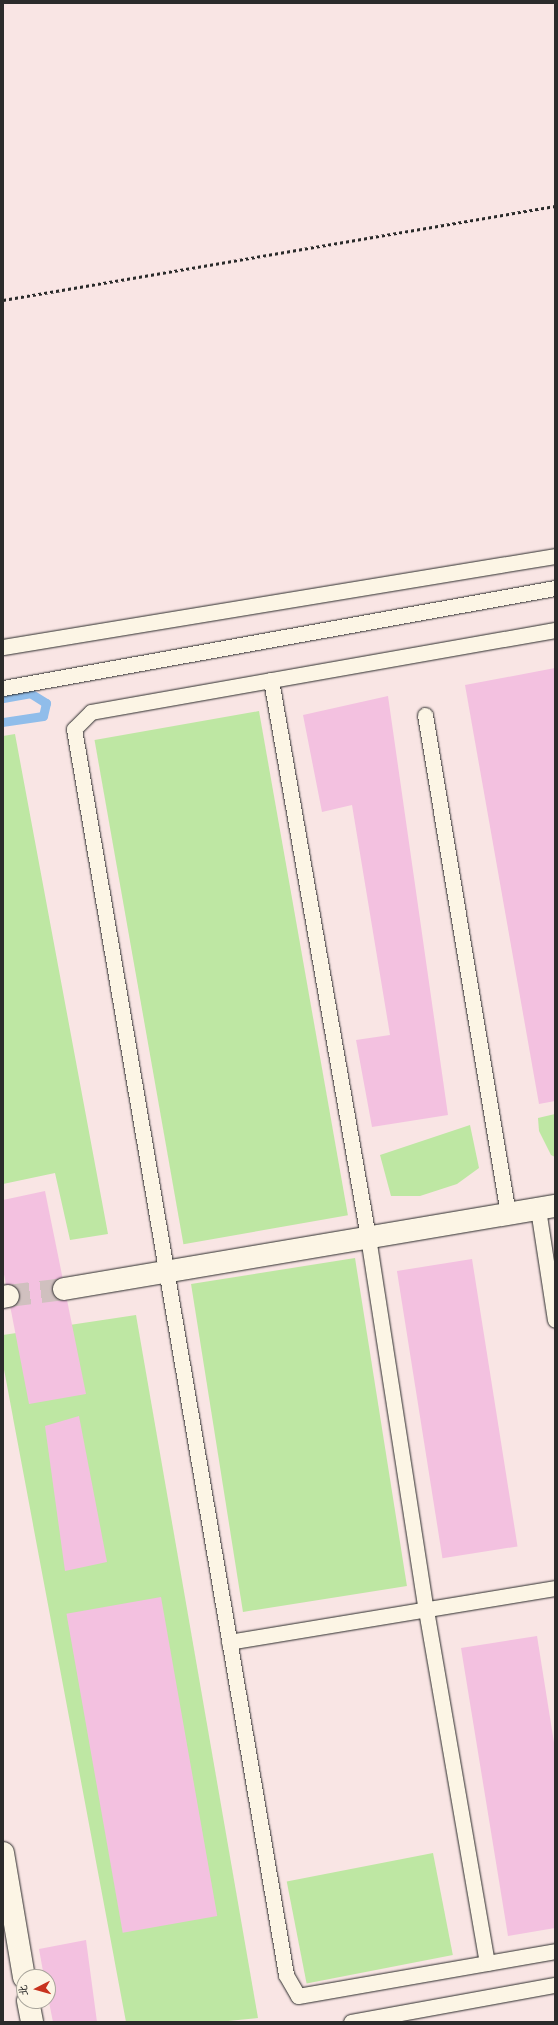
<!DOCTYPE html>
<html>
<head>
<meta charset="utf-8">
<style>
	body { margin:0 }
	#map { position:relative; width:558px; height:2025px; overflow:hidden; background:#f9e5e4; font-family:Dekko,"LXGW WenKai TC",sans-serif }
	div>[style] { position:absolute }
	.green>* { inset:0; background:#bee7a3; transform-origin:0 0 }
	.stream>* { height:9px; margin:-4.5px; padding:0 4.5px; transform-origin:4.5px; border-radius:4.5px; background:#90bdea }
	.building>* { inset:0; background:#f3c1e0; transform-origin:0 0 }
	.minor-tunnel>* { height:22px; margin-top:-11px; transform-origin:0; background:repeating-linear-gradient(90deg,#d0c0bf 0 22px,transparent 0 33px) }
	.path>* { height:2.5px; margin-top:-1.25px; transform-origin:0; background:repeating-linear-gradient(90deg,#2b2b2b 0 3px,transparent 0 6px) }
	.roads { filter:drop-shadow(0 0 1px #2b2b2b) drop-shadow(0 0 1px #2b2b2b) }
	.service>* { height:15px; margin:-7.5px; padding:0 7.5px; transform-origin:7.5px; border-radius:7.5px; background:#fcf5e5 }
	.minor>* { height:22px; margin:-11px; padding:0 11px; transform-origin:11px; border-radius:11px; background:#fcf5e5 }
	span { translate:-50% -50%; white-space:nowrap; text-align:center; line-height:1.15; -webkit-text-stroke:3.5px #fcf5e5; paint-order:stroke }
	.frame { position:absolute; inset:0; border:4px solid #2b2b2b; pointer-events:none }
	.north { position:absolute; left:16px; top:1969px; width:40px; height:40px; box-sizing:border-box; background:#fcf5e5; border:1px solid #a8a49b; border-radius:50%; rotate:264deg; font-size:11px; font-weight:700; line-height:16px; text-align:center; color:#2b2b2b }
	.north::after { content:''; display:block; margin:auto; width:14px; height:18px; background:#c8321e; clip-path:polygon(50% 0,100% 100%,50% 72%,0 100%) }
</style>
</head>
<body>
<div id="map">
	<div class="green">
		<i style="left:259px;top:711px;width:512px;height:167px;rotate:80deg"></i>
		<i style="clip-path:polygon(15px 734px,108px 1234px,70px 1240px,55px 1173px,3px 1184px,3px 736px)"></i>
		<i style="clip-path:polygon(555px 1114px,555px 1157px,551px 1155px,539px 1131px,538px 1118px)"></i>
		<i style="clip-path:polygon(470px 1125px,479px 1168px,457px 1184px,420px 1196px,391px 1196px,380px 1155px)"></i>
		<i style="left:355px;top:1258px;width:332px;height:166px;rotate:81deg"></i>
		<i style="clip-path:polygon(136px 1315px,258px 2018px,218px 2022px,126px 2022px,3px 1364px,3px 1335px)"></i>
		<i style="left:433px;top:1853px;width:104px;height:149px;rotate:79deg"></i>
	</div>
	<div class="stream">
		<i style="left:3px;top:698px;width:27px;rotate:-10deg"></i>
		<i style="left:30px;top:693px;width:19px;rotate:32deg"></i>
		<i style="left:46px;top:703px;width:13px;rotate:103deg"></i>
		<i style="left:43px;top:716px;width:40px;rotate:171.5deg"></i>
	</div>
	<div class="building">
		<i style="clip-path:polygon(555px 668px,555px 1101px,539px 1104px,465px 685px)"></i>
		<i style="clip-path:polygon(388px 696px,448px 1115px,372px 1127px,356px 1040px,390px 1035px,352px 805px,322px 812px,303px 715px)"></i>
		<i style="clip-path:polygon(45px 1191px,86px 1394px,29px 1404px,3px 1269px,3px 1200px)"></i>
		<i style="left:472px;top:1259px;width:291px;height:76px;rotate:81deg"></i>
		<i style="clip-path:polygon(79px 1416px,107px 1562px,65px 1571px,45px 1426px)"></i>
		<i style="left:161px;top:1597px;width:324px;height:96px;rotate:80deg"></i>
		<i style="clip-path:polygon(537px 1636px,555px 1749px,555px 1928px,508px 1936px,461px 1648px)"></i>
		<i style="clip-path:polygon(86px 1940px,97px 2022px,53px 2022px,48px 1997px,48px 1977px,44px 1977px,39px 1949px)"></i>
	</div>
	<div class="minor-tunnel">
		<i style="left:8px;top:1296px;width:56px;rotate:-7.1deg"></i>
	</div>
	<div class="path">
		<i style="left:3px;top:300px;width:560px;rotate:-9.66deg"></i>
	</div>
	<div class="roads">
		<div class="service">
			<i style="left:555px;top:630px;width:471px;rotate:170deg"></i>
			<i style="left:91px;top:712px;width:24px;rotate:135deg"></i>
			<i style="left:74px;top:729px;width:1264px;rotate:80.34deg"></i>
			<i style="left:286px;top:1975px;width:24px;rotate:60deg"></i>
			<i style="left:298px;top:1996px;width:261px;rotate:-9.9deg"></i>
			<i style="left:3px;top:647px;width:559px;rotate:-9.36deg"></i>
			<i style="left:271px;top:680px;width:565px;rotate:80.12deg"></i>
			<i style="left:368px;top:1237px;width:377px;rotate:81.2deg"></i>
			<i style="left:426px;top:1610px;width:358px;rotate:80.2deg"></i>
			<i style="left:3px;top:688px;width:561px;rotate:-10.27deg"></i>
			<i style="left:425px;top:715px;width:506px;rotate:80.56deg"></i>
			<i style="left:538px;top:1209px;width:112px;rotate:81.3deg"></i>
			<i style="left:229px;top:1642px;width:330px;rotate:-9.4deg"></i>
			<i style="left:351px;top:2022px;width:207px;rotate:-10.3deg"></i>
		</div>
		<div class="minor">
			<i style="left:64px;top:1289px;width:498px;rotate:-9.6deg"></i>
			<i style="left:3px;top:1297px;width:5px;rotate:-11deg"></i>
			<i style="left:3px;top:1853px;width:126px;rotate:80.4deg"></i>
			<i style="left:28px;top:2001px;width:21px;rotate:79deg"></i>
		</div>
	</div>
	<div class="frame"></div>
	<div class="north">北</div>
</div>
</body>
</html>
